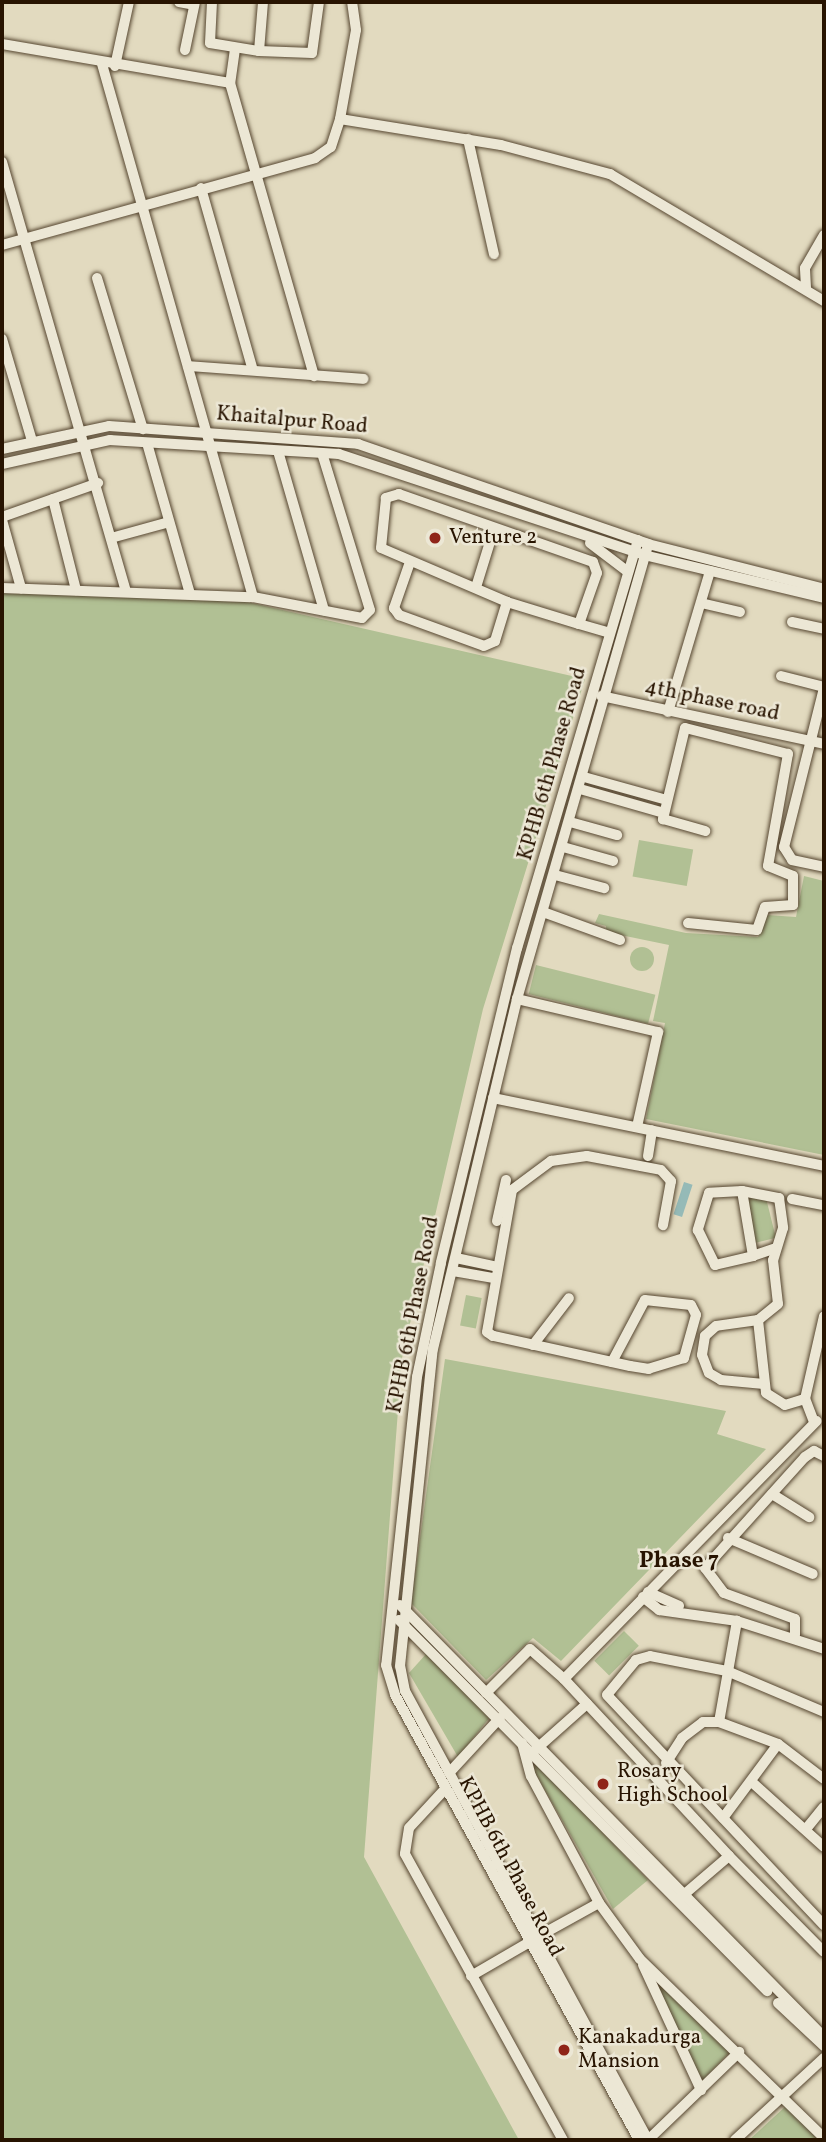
<!DOCTYPE html>
<html>
<head>
<meta charset="utf-8">
<style>
	body { margin:0 }
	#map { position:relative; width:826px; height:2142px; overflow:hidden; background:#e2dabf; font-family:Vollkorn,serif }
	div>[style] { position:absolute }
	.green>* { inset:0; background:#b1c094; transform-origin:0 0 }
	.round { border-radius:50% }
	.water>* { inset:0; background:#95bab7; transform-origin:0 0 }
	.roads { filter:drop-shadow(0 0 2px #564630) drop-shadow(0 0 2px #564630) }
	.minor>* { height:10px; margin:-5px; padding:0 5px; transform-origin:5px; border-radius:5px; background:#ece7d5 }
	.dots>* { width:19px; height:19px; translate:-50% -50%; box-sizing:border-box; border:4px solid #ece7d5; border-radius:50% }
	span { translate:-50% -50%; white-space:nowrap; text-align:center; line-height:1.15; -webkit-text-stroke:5px #ece7d5; paint-order:stroke }
	.street-label { font-size:21px; color:#281401 }
	.poi-label { font-size:21px; color:#281401 }
	.left { translate:0 -50%; text-align:left }
	.neighbourhood-label { font-size:23px; color:#281401; font-weight:700 }
	.frame { position:absolute; inset:0; border:4px solid #281401; pointer-events:none }
</style>
</head>
<body>
<div id="map">
	<div class="green">
		<i style="clip-path:polygon(2px 593px,247px 602px,585px 679px,483px 1009px,402px 1358px,364px 1857px,519px 2140px,2px 2140px)"></i>
		<i style="left:639px;top:840px;width:55px;height:37px;rotate:10deg"></i>
		<i style="clip-path:polygon(804px 876px,824px 881px,824px 1155px,646px 1119px,665px 1023px,653px 1021px,669px 945px,606px 932px,606px 926px,595px 923px,599px 914px,686px 933px,758px 937px,767px 915px,796px 917px)"></i>
		<i class="round" style="left:630px;top:947px;width:24px;height:24px"></i>
		<i style="left:536px;top:965px;width:123px;height:30px;rotate:14deg"></i>
		<i style="left:765px;top:1194px;width:45px;height:21px;rotate:76deg"></i>
		<i style="left:466px;top:1295px;width:16px;height:31px;rotate:11deg"></i>
		<i style="clip-path:polygon(445px 1359px,726px 1411px,717px 1434px,766px 1449px,561px 1661px,533px 1638px,486px 1680px,411px 1603px)"></i>
		<i style="left:624px;top:1631px;width:21px;height:42px;rotate:45deg"></i>
		<i style="clip-path:polygon(427px 1653px,490px 1717px,458px 1757px,409px 1673px)"></i>
		<i style="clip-path:polygon(532px 1758px,648px 1880px,613px 1909px,534px 1771px)"></i>
		<i style="clip-path:polygon(652px 1974px,731px 2051px,702px 2081px)"></i>
		<i style="clip-path:polygon(787px 2105px,822px 2140px,749px 2140px)"></i>
	</div>
	<div class="water">
		<i style="left:684px;top:1182px;width:9px;height:34px;rotate:18deg"></i>
	</div>
	<div class="roads">
		<div class="minor">
			<i style="left:179px;top:2px;width:15px;rotate:11deg"></i>
			<i style="left:212px;top:2px;width:41px;rotate:92.8deg"></i>
			<i style="left:210px;top:43px;width:50px;rotate:9.3deg"></i>
			<i style="left:259px;top:51px;width:49px;rotate:-85.3deg"></i>
			<i style="left:2px;top:44px;width:231px;rotate:9.7deg"></i>
			<i style="left:235px;top:49px;width:34px;rotate:98deg"></i>
			<i style="left:230px;top:83px;width:305px;rotate:74deg"></i>
			<i style="left:185px;top:50px;width:49px;rotate:-78.2deg"></i>
			<i style="left:259px;top:51px;width:53px;rotate:2.2deg"></i>
			<i style="left:312px;top:53px;width:51px;rotate:-82.2deg"></i>
			<i style="left:102px;top:64px;width:554px;rotate:74.18deg"></i>
			<i style="left:115px;top:66px;width:66px;rotate:-77.7deg"></i>
			<i style="left:340px;top:119px;width:90px;rotate:-79.8deg"></i>
			<i style="left:356px;top:30px;width:28px;rotate:-98deg"></i>
			<i style="left:468px;top:139px;width:118px;rotate:77.3deg"></i>
			<i style="left:2px;top:162px;width:447px;rotate:73.9deg"></i>
			<i style="left:201px;top:188px;width:189px;rotate:74.1deg"></i>
			<i style="left:2px;top:245px;width:325px;rotate:-15.5deg"></i>
			<i style="left:315px;top:158px;width:19px;rotate:-35deg"></i>
			<i style="left:331px;top:147px;width:29px;rotate:-72deg"></i>
			<i style="left:340px;top:119px;width:163px;rotate:9.2deg"></i>
			<i style="left:501px;top:145px;width:113px;rotate:14.9deg"></i>
			<i style="left:610px;top:174px;width:249px;rotate:30.7deg"></i>
			<i style="left:97px;top:278px;width:158px;rotate:73.1deg"></i>
			<i style="left:806px;top:288px;width:20px;rotate:-93deg"></i>
			<i style="left:805px;top:268px;width:38px;rotate:-60deg"></i>
			<i style="left:2px;top:339px;width:106px;rotate:73.6deg"></i>
			<i style="left:188px;top:366px;width:176px;rotate:4.2deg"></i>
			<i style="left:147px;top:443px;width:157px;rotate:74.1deg"></i>
			<i style="left:2px;top:449px;width:109px;rotate:-12.1deg"></i>
			<i style="left:109px;top:426px;width:250px;rotate:4.1deg"></i>
			<i style="left:358px;top:444px;width:307px;rotate:19deg"></i>
			<i style="left:648px;top:544px;width:182px;rotate:14.3deg"></i>
			<i style="left:278px;top:451px;width:166px;rotate:73.9deg"></i>
			<i style="left:2px;top:464px;width:111px;rotate:-12.5deg"></i>
			<i style="left:110px;top:440px;width:229px;rotate:3.5deg"></i>
			<i style="left:339px;top:454px;width:321px;rotate:18.3deg"></i>
			<i style="left:644px;top:555px;width:185px;rotate:13.4deg"></i>
			<i style="left:53px;top:499px;width:94px;rotate:75.8deg"></i>
			<i style="left:2px;top:517px;width:102px;rotate:-19.5deg"></i>
			<i style="left:2px;top:520px;width:71px;rotate:74.4deg"></i>
			<i style="left:111px;top:538px;width:60px;rotate:-15.4deg"></i>
			<i style="left:638px;top:540px;width:426px;rotate:106.5deg"></i>
			<i style="left:517px;top:948px;width:324px;rotate:103.6deg"></i>
			<i style="left:441px;top:1263px;width:116px;rotate:101.9deg"></i>
			<i style="left:417px;top:1377px;width:290px;rotate:96.1deg"></i>
			<i style="left:386px;top:1665px;width:31px;rotate:73deg"></i>
			<i style="left:395px;top:1695px;width:508px;rotate:61.26deg"></i>
			<i style="left:590px;top:543px;width:48px;rotate:37.3deg"></i>
			<i style="left:410px;top:562px;width:49px;rotate:109.2deg"></i>
			<i style="left:394px;top:608px;width:9px;rotate:54deg"></i>
			<i style="left:399px;top:615px;width:90px;rotate:20deg"></i>
			<i style="left:484px;top:646px;width:12px;rotate:-24deg"></i>
			<i style="left:495px;top:641px;width:41px;rotate:-72.9deg"></i>
			<i style="left:477px;top:584px;width:58px;rotate:-72.8deg"></i>
			<i style="left:2px;top:588px;width:251px;rotate:2.1deg"></i>
			<i style="left:253px;top:597px;width:111px;rotate:10.9deg"></i>
			<i style="left:362px;top:618px;width:11px;rotate:-45deg"></i>
			<i style="left:370px;top:610px;width:164px;rotate:-107deg"></i>
			<i style="left:701px;top:603px;width:40px;rotate:13deg"></i>
			<i style="left:792px;top:622px;width:33px;rotate:12deg"></i>
			<i style="left:579px;top:624px;width:54px;rotate:-70.6deg"></i>
			<i style="left:597px;top:573px;width:12px;rotate:-110deg"></i>
			<i style="left:593px;top:562px;width:206px;rotate:-160.7deg"></i>
			<i style="left:399px;top:494px;width:14px;rotate:163deg"></i>
			<i style="left:386px;top:498px;width:50px;rotate:95.7deg"></i>
			<i style="left:381px;top:548px;width:137px;rotate:23.2deg"></i>
			<i style="left:507px;top:602px;width:75px;rotate:17deg"></i>
			<i style="left:579px;top:624px;width:32px;rotate:16deg"></i>
			<i style="left:781px;top:676px;width:44px;rotate:14.3deg"></i>
			<i style="left:824px;top:688px;width:164px;rotate:104.1deg"></i>
			<i style="left:784px;top:847px;width:15px;rotate:58deg"></i>
			<i style="left:792px;top:860px;width:33px;rotate:12deg"></i>
			<i style="left:601px;top:696px;width:228px;rotate:12.1deg"></i>
			<i style="left:668px;top:712px;width:147px;rotate:-73.4deg"></i>
			<i style="left:584px;top:777px;width:86px;rotate:15.5deg"></i>
			<i style="left:580px;top:789px;width:87px;rotate:15.9deg"></i>
			<i style="left:570px;top:822px;width:49px;rotate:15.5deg"></i>
			<i style="left:563px;top:847px;width:52px;rotate:15.6deg"></i>
			<i style="left:555px;top:875px;width:51px;rotate:14.9deg"></i>
			<i style="left:543px;top:912px;width:82px;rotate:20deg"></i>
			<i style="left:688px;top:923px;width:69px;rotate:5.8deg"></i>
			<i style="left:757px;top:930px;width:24px;rotate:-71deg"></i>
			<i style="left:765px;top:907px;width:28px;rotate:-4deg"></i>
			<i style="left:793px;top:905px;width:29px;rotate:-90deg"></i>
			<i style="left:793px;top:876px;width:27px;rotate:-158deg"></i>
			<i style="left:768px;top:866px;width:114px;rotate:-79.9deg"></i>
			<i style="left:788px;top:754px;width:106px;rotate:-165.8deg"></i>
			<i style="left:685px;top:728px;width:94px;rotate:103.6deg"></i>
			<i style="left:663px;top:819px;width:44px;rotate:15.9deg"></i>
			<i style="left:517px;top:999px;width:145px;rotate:13.2deg"></i>
			<i style="left:658px;top:1032px;width:97px;rotate:102.5deg"></i>
			<i style="left:493px;top:1098px;width:338px;rotate:11.6deg"></i>
			<i style="left:648px;top:1156px;width:26px;rotate:-81deg"></i>
			<i style="left:742px;top:1191px;width:33px;rotate:177deg"></i>
			<i style="left:709px;top:1193px;width:39px;rotate:107deg"></i>
			<i style="left:698px;top:1230px;width:39px;rotate:64deg"></i>
			<i style="left:715px;top:1265px;width:39px;rotate:-13deg"></i>
			<i style="left:792px;top:1199px;width:33px;rotate:11deg"></i>
			<i style="left:497px;top:1221px;width:42px;rotate:-77.6deg"></i>
			<i style="left:776px;top:1248px;width:24px;rotate:161deg"></i>
			<i style="left:753px;top:1256px;width:66px;rotate:-99.6deg"></i>
			<i style="left:742px;top:1191px;width:38px;rotate:11deg"></i>
			<i style="left:779px;top:1198px;width:30px;rotate:82deg"></i>
			<i style="left:783px;top:1228px;width:34px;rotate:107deg"></i>
			<i style="left:773px;top:1260px;width:44px;rotate:83.5deg"></i>
			<i style="left:778px;top:1304px;width:26px;rotate:141deg"></i>
			<i style="left:758px;top:1320px;width:73px;rotate:83.7deg"></i>
			<i style="left:766px;top:1393px;width:22px;rotate:32deg"></i>
			<i style="left:785px;top:1405px;width:21px;rotate:-17deg"></i>
			<i style="left:456px;top:1258px;width:40px;rotate:12deg"></i>
			<i style="left:453px;top:1271px;width:40px;rotate:10deg"></i>
			<i style="left:758px;top:1320px;width:42px;rotate:171.9deg"></i>
			<i style="left:716px;top:1326px;width:15px;rotate:138deg"></i>
			<i style="left:705px;top:1336px;width:19px;rotate:99deg"></i>
			<i style="left:702px;top:1355px;width:19px;rotate:69deg"></i>
			<i style="left:709px;top:1373px;width:14px;rotate:30deg"></i>
			<i style="left:721px;top:1380px;width:43px;rotate:5.3deg"></i>
			<i style="left:533px;top:1345px;width:59px;rotate:-52.5deg"></i>
			<i style="left:612px;top:1362px;width:70px;rotate:-62deg"></i>
			<i style="left:645px;top:1300px;width:46px;rotate:6.2deg"></i>
			<i style="left:691px;top:1305px;width:11px;rotate:63deg"></i>
			<i style="left:696px;top:1315px;width:45px;rotate:105.6deg"></i>
			<i style="left:684px;top:1358px;width:37px;rotate:163deg"></i>
			<i style="left:649px;top:1369px;width:19px;rotate:-171deg"></i>
			<i style="left:630px;top:1366px;width:140px;rotate:-167.6deg"></i>
			<i style="left:493px;top:1336px;width:7px;rotate:-146deg"></i>
			<i style="left:487px;top:1332px;width:144px;rotate:-80deg"></i>
			<i style="left:512px;top:1190px;width:49px;rotate:-36.6deg"></i>
			<i style="left:551px;top:1161px;width:36px;rotate:-8deg"></i>
			<i style="left:587px;top:1156px;width:75px;rotate:10.7deg"></i>
			<i style="left:661px;top:1170px;width:15px;rotate:48deg"></i>
			<i style="left:671px;top:1181px;width:45px;rotate:100.3deg"></i>
			<i style="left:814px;top:1422px;width:25px;rotate:-111deg"></i>
			<i style="left:805px;top:1399px;width:85px;rotate:-77.1deg"></i>
			<i style="left:772px;top:1494px;width:44px;rotate:31.9deg"></i>
			<i style="left:728px;top:1538px;width:92px;rotate:23deg"></i>
			<i style="left:648px;top:1592px;width:34px;rotate:24deg"></i>
			<i style="left:643px;top:1597px;width:21px;rotate:39deg"></i>
			<i style="left:659px;top:1610px;width:79px;rotate:8deg"></i>
			<i style="left:737px;top:1621px;width:91px;rotate:17.8deg"></i>
			<i style="left:400px;top:1605px;width:605px;rotate:45.54deg"></i>
			<i style="left:399px;top:1620px;width:523px;rotate:45.23deg"></i>
			<i style="left:795px;top:1635px;width:16px;rotate:-90deg"></i>
			<i style="left:795px;top:1619px;width:76px;rotate:-159.9deg"></i>
			<i style="left:724px;top:1593px;width:31px;rotate:-127deg"></i>
			<i style="left:705px;top:1568px;width:149px;rotate:-48deg"></i>
			<i style="left:805px;top:1457px;width:11px;rotate:-34deg"></i>
			<i style="left:814px;top:1451px;width:11px;rotate:27deg"></i>
			<i style="left:564px;top:1679px;width:361px;rotate:-45.6deg"></i>
			<i style="left:486px;top:1693px;width:62px;rotate:-45deg"></i>
			<i style="left:530px;top:1649px;width:45px;rotate:41.4deg"></i>
			<i style="left:564px;top:1679px;width:242px;rotate:47deg"></i>
			<i style="left:729px;top:1856px;width:65px;rotate:139.4deg"></i>
			<i style="left:824px;top:1712px;width:105px;rotate:-157.1deg"></i>
			<i style="left:727px;top:1671px;width:78px;rotate:-169deg"></i>
			<i style="left:650px;top:1656px;width:15px;rotate:164deg"></i>
			<i style="left:636px;top:1660px;width:45px;rotate:129.6deg"></i>
			<i style="left:607px;top:1695px;width:316px;rotate:46.7deg"></i>
			<i style="left:719px;top:1722px;width:63px;rotate:20.4deg"></i>
			<i style="left:778px;top:1744px;width:58px;rotate:37.3deg"></i>
			<i style="left:522px;top:1743px;width:34px;rotate:75deg"></i>
			<i style="left:531px;top:1776px;width:144px;rotate:61.8deg"></i>
			<i style="left:599px;top:1903px;width:69px;rotate:53.8deg"></i>
			<i style="left:640px;top:1959px;width:257px;rotate:44.2deg"></i>
			<i style="left:534px;top:1751px;width:71px;rotate:-41.6deg"></i>
			<i style="left:666px;top:1763px;width:30px;rotate:-57deg"></i>
			<i style="left:682px;top:1738px;width:26px;rotate:-37deg"></i>
			<i style="left:703px;top:1722px;width:16px"></i>
			<i style="left:719px;top:1722px;width:103px;rotate:-79.9deg"></i>
			<i style="left:449px;top:1773px;width:75px;rotate:-47.2deg"></i>
			<i style="left:754px;top:1784px;width:94px;rotate:42deg"></i>
			<i style="left:446px;top:1788px;width:54px;rotate:132.8deg"></i>
			<i style="left:409px;top:1828px;width:26px;rotate:99deg"></i>
			<i style="left:405px;top:1854px;width:327px;rotate:61.1deg"></i>
			<i style="left:723px;top:1818px;width:92px;rotate:-53.4deg"></i>
			<i style="left:806px;top:1829px;width:28px;rotate:-51deg"></i>
			<i style="left:729px;top:1856px;width:135px;rotate:45.3deg"></i>
			<i style="left:539px;top:1936px;width:68px;rotate:-28.8deg"></i>
			<i style="left:643px;top:1965px;width:138px;rotate:65.1deg"></i>
			<i style="left:471px;top:1976px;width:66px;rotate:-30.1deg"></i>
			<i style="left:778px;top:2003px;width:63px;rotate:43.1deg"></i>
			<i style="left:648px;top:2140px;width:511px;rotate:-118.42deg"></i>
			<i style="left:405px;top:1691px;width:25px;rotate:-101deg"></i>
			<i style="left:400px;top:1666px;width:319px;rotate:-84.1deg"></i>
			<i style="left:433px;top:1349px;width:360px;rotate:-76.5deg"></i>
			<i style="left:517px;top:999px;width:473px;rotate:-73.9deg"></i>
			<i style="left:648px;top:2140px;width:127px;rotate:-44deg"></i>
			<i style="left:735px;top:2140px;width:121px;rotate:-42.7deg"></i>
		</div>
	</div>
	<div class="dots">
		<i style="left:435px;top:538px;background:#8f2418"></i>
		<i style="left:603px;top:1784px;background:#8f2418"></i>
		<i style="left:564px;top:2050px;background:#8f2418"></i>
	</div>
	<div class="street-label">
		<span style="left:292px;top:421px;rotate:5deg">Khaitalpur Road</span>
		<span style="left:712px;top:701px;rotate:12deg">4th phase road</span>
		<span style="left:553px;top:764px;rotate:-74deg">KPHB 6th Phase Road</span>
		<span style="left:414px;top:1315px;rotate:-79deg">KPHB 6th Phase Road</span>
		<span style="left:510px;top:1867px;rotate:62deg">KPHB 6th Phase Road</span>
	</div>
	<div class="poi-label">
		<span class="left" style="left:449px;top:538px">Venture 2</span>
		<span class="left" style="left:617px;top:1784px">Rosary<br>High School</span>
		<span class="left" style="left:578px;top:2050px">Kanakadurga<br>Mansion</span>
	</div>
	<div class="neighbourhood-label">
		<span style="left:679px;top:1561px">Phase 7</span>
	</div>
	<div class="frame"></div>
</div>
</body>
</html>
